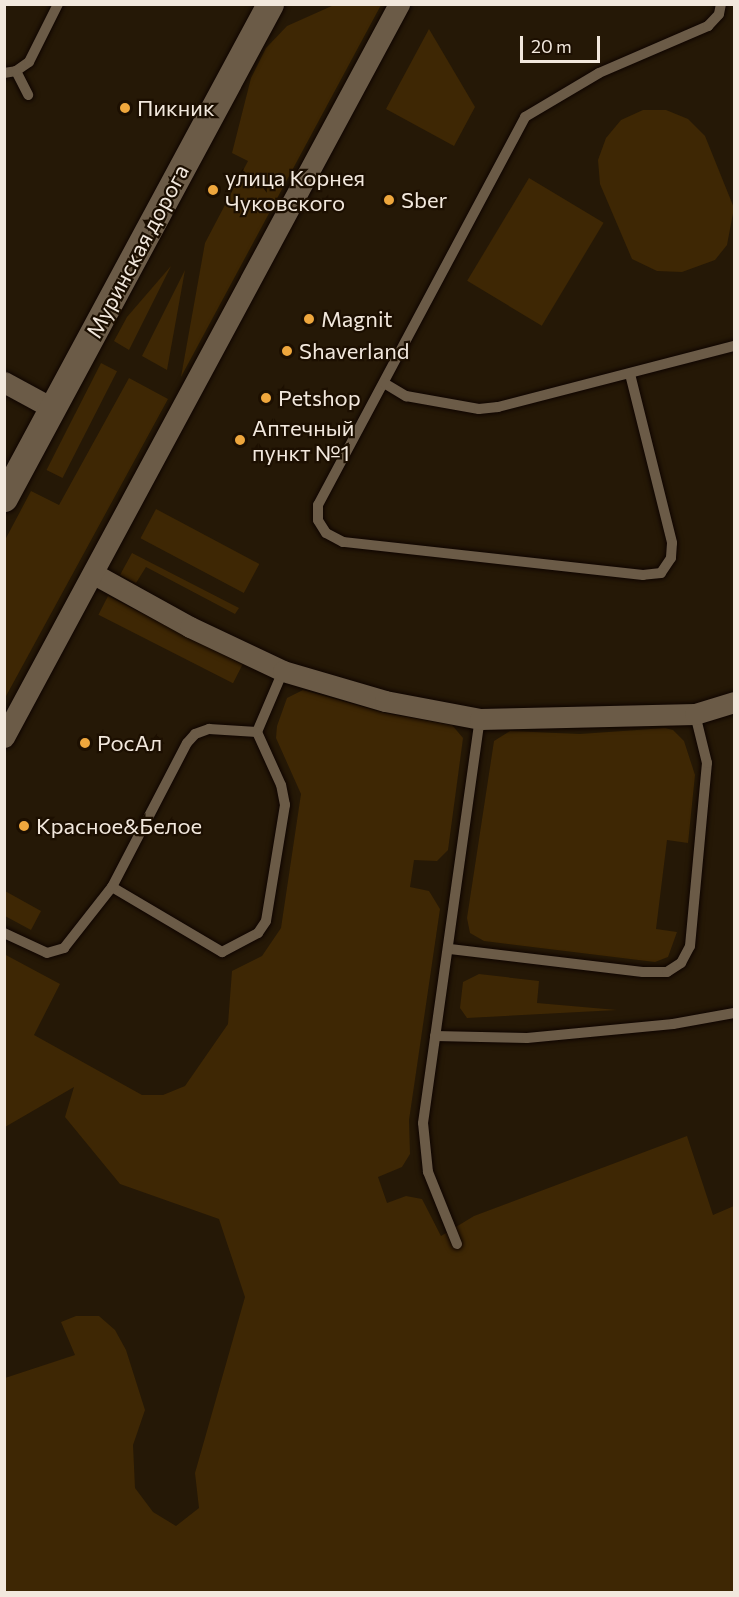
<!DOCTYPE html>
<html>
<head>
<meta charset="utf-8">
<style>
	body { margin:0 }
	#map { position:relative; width:739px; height:1597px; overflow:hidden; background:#251806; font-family:Commissioner,sans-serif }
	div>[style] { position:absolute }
	.green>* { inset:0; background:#3e2704; transform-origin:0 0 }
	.roads { filter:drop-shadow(0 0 2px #0e0400) drop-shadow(0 0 2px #0e0400) }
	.service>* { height:10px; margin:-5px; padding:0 5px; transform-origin:5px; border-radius:5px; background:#6b5b47 }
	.minor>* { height:21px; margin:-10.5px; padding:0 10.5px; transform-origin:10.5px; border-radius:10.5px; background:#6b5b47 }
	.tertiary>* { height:27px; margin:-13.5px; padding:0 13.5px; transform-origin:13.5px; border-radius:13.5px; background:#6b5b47 }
	.dots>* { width:16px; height:16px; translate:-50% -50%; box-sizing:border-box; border:3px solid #1c0f01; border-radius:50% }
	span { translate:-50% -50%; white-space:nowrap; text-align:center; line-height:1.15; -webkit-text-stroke:4.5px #1c0f01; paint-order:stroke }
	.poi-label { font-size:22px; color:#f2e8dd }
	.left { translate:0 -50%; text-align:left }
	.street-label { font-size:22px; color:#f2e8dd }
	.frame { position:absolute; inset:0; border:6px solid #f2e8dd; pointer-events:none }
	.scale { position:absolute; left:520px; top:36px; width:80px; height:27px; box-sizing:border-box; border:3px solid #f2e8dd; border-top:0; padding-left:8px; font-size:18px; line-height:21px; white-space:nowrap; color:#f2e8dd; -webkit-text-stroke:4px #1c0f01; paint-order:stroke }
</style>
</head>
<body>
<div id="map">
	<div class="green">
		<i style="clip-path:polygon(334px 5px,381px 5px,181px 377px,205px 243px,248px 161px,232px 153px,251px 78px,266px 48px,287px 26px)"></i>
		<i style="clip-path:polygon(429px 29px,475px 107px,454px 146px,386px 109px)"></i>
		<i style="clip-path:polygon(643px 110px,666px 110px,688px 119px,705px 136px,734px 208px,727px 245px,715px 260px,682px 272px,657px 271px,632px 259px,600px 184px,598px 160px,606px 138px,621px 120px)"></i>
		<i style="left:529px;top:178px;width:87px;height:120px;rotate:31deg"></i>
		<i style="clip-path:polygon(171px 266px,129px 350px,114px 341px,127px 317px)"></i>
		<i style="clip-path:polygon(185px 270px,167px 370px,142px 356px)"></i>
		<i style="left:101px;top:363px;width:18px;height:120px;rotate:27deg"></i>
		<i style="clip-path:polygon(129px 378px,168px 399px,5px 698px,5px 540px,31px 491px,59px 505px)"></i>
		<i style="left:156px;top:509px;width:117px;height:33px;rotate:28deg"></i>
		<i style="clip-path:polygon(132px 553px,239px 608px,235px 614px,146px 567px,136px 583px,120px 575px)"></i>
		<i style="left:108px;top:596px;width:151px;height:21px;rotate:27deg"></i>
		<i style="clip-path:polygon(303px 690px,385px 713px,452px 725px,463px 738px,448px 850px,437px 861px,414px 860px,410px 887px,429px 891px,440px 909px,409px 1120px,410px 1154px,402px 1167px,378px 1177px,387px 1203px,406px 1196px,422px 1199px,441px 1236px,474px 1216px,687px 1136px,713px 1215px,734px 1206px,734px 1592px,5px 1592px,5px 1378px,75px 1355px,61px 1322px,76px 1316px,99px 1316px,115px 1330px,126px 1350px,145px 1410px,133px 1445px,135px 1488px,153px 1512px,176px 1526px,199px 1508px,195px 1473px,245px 1297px,219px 1219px,120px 1184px,65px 1117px,74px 1087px,5px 1127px,4px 954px,60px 984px,34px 1035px,142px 1095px,163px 1095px,185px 1086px,228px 1024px,232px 971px,262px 956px,281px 928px,301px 794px,276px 738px,277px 726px,287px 698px)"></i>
		<i style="clip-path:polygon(665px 728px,673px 730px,684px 741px,695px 775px,688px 843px,667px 840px,656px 929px,677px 932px,668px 957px,655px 962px,484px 941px,470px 933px,467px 918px,494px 741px,510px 731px,580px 734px)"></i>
		<i style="clip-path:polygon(5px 891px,41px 911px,31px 930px,5px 916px)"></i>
		<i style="clip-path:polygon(479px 974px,539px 981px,537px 1003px,617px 1010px,467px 1018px,460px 1008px,463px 982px)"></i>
	</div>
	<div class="roads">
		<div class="service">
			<i style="left:16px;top:71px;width:27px;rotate:63deg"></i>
			<i style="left:4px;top:73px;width:12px;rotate:-9deg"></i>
			<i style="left:16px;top:71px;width:16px;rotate:-35deg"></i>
			<i style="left:29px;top:62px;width:65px;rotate:-63.4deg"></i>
			<i style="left:630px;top:374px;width:174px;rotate:76deg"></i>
			<i style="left:672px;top:543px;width:15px;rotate:94deg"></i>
			<i style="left:671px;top:558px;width:18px;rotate:124deg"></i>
			<i style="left:661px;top:573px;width:18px;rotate:174deg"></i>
			<i style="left:643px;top:575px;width:302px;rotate:-173.7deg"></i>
			<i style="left:343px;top:542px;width:19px;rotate:-152deg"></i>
			<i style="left:326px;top:533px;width:15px;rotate:-122deg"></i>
			<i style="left:318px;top:520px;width:15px;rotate:-90deg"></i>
			<i style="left:318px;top:505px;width:440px;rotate:-61.9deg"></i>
			<i style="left:525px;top:117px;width:86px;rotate:-30.7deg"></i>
			<i style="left:599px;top:73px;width:119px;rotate:-23.3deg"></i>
			<i style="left:708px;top:26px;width:16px;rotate:-47deg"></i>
			<i style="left:719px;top:14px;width:10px;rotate:-79deg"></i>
			<i style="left:384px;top:383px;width:26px;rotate:31deg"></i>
			<i style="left:406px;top:396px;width:74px;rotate:10.1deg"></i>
			<i style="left:479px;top:409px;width:19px;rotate:-6deg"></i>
			<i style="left:498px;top:407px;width:244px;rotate:-14.5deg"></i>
			<i style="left:112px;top:887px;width:128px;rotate:30.6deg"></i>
			<i style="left:222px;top:952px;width:41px;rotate:-27.8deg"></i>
			<i style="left:258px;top:933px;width:14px;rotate:-56deg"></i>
			<i style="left:266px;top:921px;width:118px;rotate:-80.7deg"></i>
			<i style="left:285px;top:805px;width:20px;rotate:-101deg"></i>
			<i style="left:281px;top:785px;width:58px;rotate:-114.4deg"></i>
			<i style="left:257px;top:732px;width:66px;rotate:-66.9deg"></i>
			<i style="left:4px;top:933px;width:47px;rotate:24.9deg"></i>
			<i style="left:47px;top:953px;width:18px;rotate:-16deg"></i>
			<i style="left:64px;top:948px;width:78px;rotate:-51.8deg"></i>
			<i style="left:112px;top:887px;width:162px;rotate:-62.5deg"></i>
			<i style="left:187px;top:743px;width:12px;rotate:-48deg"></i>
			<i style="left:195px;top:734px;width:15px;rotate:-20deg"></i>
			<i style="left:209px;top:729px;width:48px;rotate:3.6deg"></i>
			<i style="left:450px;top:949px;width:194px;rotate:6.8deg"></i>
			<i style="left:643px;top:972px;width:24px"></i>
			<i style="left:667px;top:972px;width:17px;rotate:-33deg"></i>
			<i style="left:681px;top:963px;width:19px;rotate:-62deg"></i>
			<i style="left:690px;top:946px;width:184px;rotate:-84.7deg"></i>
			<i style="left:707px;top:763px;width:50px;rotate:-103.8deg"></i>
			<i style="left:435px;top:1036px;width:92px;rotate:1.2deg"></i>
			<i style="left:527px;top:1038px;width:147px;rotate:-5.5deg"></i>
			<i style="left:673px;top:1024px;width:62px;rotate:-10.2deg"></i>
			<i style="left:457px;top:1244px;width:78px;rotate:-111.9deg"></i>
			<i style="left:428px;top:1172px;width:49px;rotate:-95.8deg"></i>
			<i style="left:423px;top:1123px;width:408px;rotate:-82deg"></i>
		</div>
		<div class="minor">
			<i style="left:4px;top:382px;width:55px;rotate:28.4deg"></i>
			<i style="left:94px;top:574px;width:110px;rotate:28.9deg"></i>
			<i style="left:190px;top:627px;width:103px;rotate:25.3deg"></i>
			<i style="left:283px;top:671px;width:106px;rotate:16.4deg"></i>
			<i style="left:385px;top:701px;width:97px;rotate:10.7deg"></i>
			<i style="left:480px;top:719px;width:215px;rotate:-1.3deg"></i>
			<i style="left:695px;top:714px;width:41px;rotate:-17.1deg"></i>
			<i style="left:4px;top:737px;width:833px;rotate:-61.68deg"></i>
		</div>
		<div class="tertiary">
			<i style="left:4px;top:498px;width:561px;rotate:-61.7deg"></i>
		</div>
	</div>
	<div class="dots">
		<i style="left:125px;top:108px;background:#efa73d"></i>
		<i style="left:213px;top:190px;background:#efa73d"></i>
		<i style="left:389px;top:200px;background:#efa73d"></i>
		<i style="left:309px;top:319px;background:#efa73d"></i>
		<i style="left:287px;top:351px;background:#efa73d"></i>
		<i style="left:266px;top:398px;background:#efa73d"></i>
		<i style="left:240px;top:440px;background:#efa73d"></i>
		<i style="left:85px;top:743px;background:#efa73d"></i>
		<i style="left:24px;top:826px;background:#efa73d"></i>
	</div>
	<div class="poi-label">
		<span class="left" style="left:137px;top:108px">Пикник</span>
		<span class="left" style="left:225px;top:190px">улица Корнея<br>Чуковского</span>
		<span class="left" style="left:401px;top:200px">Sber</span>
		<span class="left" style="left:321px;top:319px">Magnit</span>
		<span class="left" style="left:299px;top:351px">Shaverland</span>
		<span class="left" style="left:278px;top:398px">Petshop</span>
		<span class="left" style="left:252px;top:440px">Аптечный<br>пункт №1</span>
		<span class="left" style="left:97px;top:743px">РосАл</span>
		<span class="left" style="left:36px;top:826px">Красное&amp;Белое</span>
	</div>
	<div class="street-label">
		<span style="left:137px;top:251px;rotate:-62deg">Муринская дорога</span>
	</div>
	<div class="frame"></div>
	<div class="scale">20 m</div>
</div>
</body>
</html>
